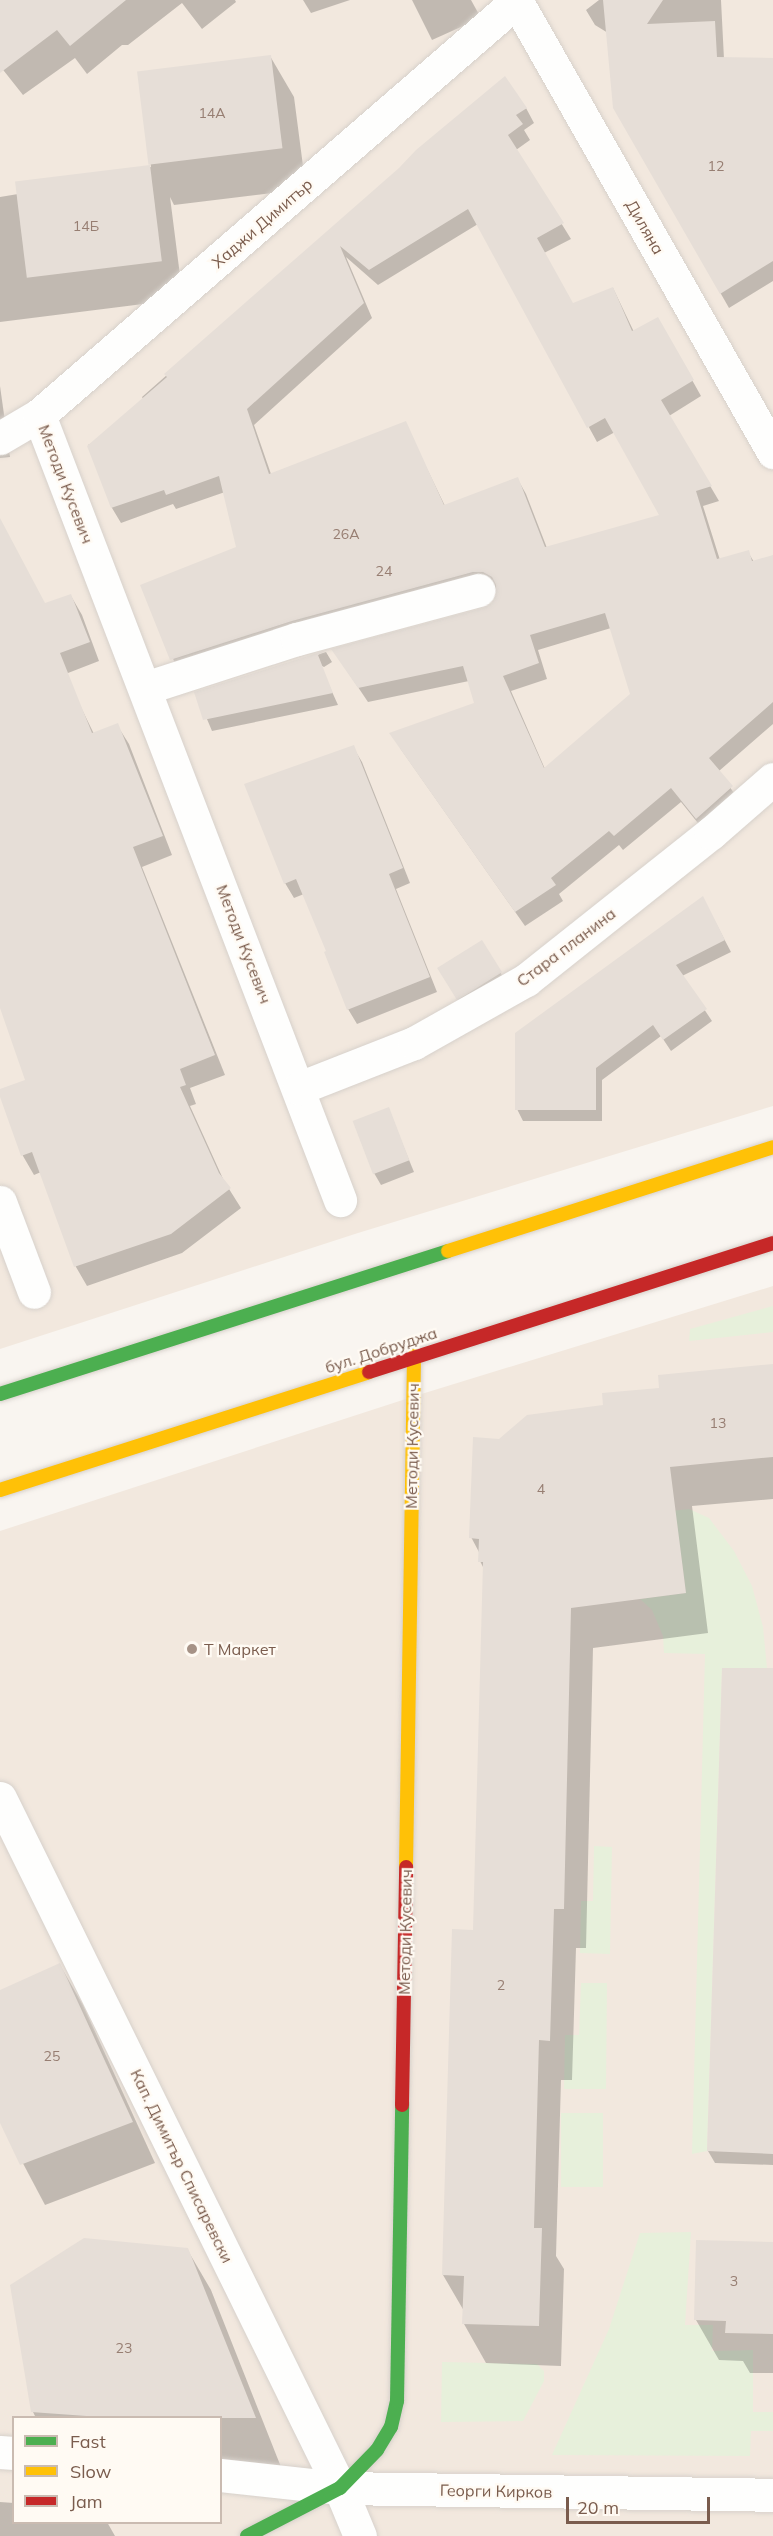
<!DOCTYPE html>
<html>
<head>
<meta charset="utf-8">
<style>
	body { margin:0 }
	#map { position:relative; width:773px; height:2536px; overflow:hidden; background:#f9f5f0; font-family:Mulish,sans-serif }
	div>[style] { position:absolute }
	.residential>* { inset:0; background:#f2e8de }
	.green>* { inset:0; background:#e7f0db; transform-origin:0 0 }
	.shadow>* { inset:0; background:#0003; transform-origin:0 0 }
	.building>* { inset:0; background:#e6ded7; transform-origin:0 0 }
	.roads { filter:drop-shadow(0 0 2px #d7d1cb) drop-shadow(0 0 2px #d7d1cb) }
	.street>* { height:33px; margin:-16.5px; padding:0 16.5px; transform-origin:16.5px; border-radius:16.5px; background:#fefefd }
	.fast>* { height:14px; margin:-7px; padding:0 7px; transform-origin:7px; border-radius:7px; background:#4caf50 }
	.slow>* { height:14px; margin:-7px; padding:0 7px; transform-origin:7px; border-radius:7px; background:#ffc107 }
	.jam>* { height:14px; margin:-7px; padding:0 7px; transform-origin:7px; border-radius:7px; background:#c62828 }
	.dots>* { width:16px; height:16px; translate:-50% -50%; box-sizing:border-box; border:3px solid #fffaf3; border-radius:50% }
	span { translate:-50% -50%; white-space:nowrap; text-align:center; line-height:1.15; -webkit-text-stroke:4.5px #fffaf3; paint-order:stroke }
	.number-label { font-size:14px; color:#977e72 }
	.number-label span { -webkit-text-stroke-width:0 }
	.street-label { font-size:16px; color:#7a5c4d }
	.poi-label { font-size:16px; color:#7a5c4d }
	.left { translate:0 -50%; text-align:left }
	.legend { position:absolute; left:12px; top:2416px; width:210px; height:108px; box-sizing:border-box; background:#fffaf3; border:2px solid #cabbb1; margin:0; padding:8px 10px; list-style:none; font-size:18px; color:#7a5c4d }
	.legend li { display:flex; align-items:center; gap:12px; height:30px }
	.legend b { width:30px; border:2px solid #cabbb1 }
	.scale { position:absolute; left:566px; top:2497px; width:144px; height:27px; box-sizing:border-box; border:3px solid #7a5c4d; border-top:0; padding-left:8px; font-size:18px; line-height:21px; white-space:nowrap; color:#7a5c4d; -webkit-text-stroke:4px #fffaf3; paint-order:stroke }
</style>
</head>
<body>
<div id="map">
	<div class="residential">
		<i style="clip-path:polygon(0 0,773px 0,773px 1106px,358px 1233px,0 1349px)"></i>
		<i style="clip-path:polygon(evenodd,773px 1286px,773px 2536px,0 2536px,0 1531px,415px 1396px,773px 1286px,14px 2418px,220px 2418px,220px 2522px,14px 2522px,14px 2418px)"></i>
	</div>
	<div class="green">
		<i style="clip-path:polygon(773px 1306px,773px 1332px,689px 1341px,690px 1329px)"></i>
		<i style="clip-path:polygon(689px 1509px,709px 1518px,734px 1551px,752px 1586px,763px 1627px,767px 1668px,722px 1668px,707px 2151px,692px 2154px,705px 1654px,664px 1653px,663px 1636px,652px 1610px,640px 1599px,686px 1593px,677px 1524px,613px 1532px,616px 1517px)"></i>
		<i style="clip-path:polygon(594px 1846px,612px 1847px,610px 1954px,580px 1953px,581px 1901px,593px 1901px)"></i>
		<i style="clip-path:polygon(581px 1983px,607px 1983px,606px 2089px,564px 2089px,565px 2035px,579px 2035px)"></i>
		<i style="left:561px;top:2113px;width:42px;height:74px"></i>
		<i style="clip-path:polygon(691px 2232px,685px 2325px,713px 2325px,712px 2351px,753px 2350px,753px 2412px,773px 2412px,773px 2431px,751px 2431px,750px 2456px,552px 2455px,609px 2329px,640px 2233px)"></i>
		<i style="clip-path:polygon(442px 2362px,537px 2364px,544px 2371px,544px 2381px,523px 2421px,441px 2422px)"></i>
	</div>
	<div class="shadow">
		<i style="clip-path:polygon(0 0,235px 0,236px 2px,202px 29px,182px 3px,128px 45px,122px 45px,87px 74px,75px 58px,23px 95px,0 66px)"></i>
		<i style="clip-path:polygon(303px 0,350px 0,311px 13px)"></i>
		<i style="clip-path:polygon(412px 0,471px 0,481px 18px,432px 40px)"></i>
		<i style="clip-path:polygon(599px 0,721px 0,724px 59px,773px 60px,773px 281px,729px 308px,615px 108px,608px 33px,595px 25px,586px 10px)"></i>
		<i style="clip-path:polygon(270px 56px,294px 97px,306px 189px,174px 205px,170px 197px,183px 299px,0 322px,0 197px,18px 194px,17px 184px,151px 167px,139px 73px)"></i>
		<i style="clip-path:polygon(evenodd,526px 108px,534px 123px,524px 130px,530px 140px,516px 150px,571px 239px,544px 253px,573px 305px,613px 288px,634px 332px,658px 319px,701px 396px,669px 416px,719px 501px,703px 506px,720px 560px,748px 552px,754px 562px,773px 557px,773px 724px,719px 771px,740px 802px,706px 833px,681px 802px,623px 850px,619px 845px,559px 894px,563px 901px,525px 926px,400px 748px,475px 704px,469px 681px,368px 702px,333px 650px,484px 609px,493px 604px,498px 590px,492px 587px,180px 675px,142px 586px,237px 548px,225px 492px,176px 509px,173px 504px,121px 523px,112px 508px,88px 445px,150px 412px,142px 397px,400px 169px,526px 108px,478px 224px,597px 442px,615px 432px,661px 516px,547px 548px,526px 494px,517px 478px,445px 506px,405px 423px,271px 474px,254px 425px,372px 318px,346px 257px,378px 285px,478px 224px,526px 108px,611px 628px,632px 695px,545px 769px,511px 691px,547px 679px,538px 650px,611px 628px)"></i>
		<i style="clip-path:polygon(0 386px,10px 457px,0 458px)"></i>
		<i style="clip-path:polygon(0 520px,45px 605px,71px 596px,82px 615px,99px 661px,68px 673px,0 676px)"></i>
		<i style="clip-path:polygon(326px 652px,332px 662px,324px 667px,320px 665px,338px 705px,212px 731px,196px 693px)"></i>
		<i style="clip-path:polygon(75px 695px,94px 734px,117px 725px,129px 744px,172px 855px,142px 867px,225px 1075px,190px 1088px,196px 1104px,190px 1106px,224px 1181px,241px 1208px,182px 1253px,87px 1286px,76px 1267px,41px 1172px,34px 1175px,23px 1156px,0 1093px,0 1090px,27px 1081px,0 1004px,0 725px)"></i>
		<i style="clip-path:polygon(353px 747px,362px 762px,410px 883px,396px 889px,437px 992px,357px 1024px,348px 1009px,326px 953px,328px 952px,304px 894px,294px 898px,285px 883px)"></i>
		<i style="clip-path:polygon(709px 910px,731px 952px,682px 976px,712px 1021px,671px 1051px,661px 1036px,602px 1080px,602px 1121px,523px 1121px,517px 1109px)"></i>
		<i style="left:482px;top:942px;width:49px;height:50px;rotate:59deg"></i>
		<i style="clip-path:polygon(388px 1109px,414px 1172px,381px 1185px,374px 1173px)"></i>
		<i style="clip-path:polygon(773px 1365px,773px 1499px,692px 1506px,708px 1633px,593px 1648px,586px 1948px,576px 1948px,572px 2080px,561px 2080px,556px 2256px,564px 2269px,561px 2366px,486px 2363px,464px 2324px,464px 2311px,443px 2275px,474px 1931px,484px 1569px,480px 1561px,480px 1554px,471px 1537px,499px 1440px,661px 1390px)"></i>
		<i style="clip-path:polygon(773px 1670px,773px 2165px,715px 2163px,708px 2151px)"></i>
		<i style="clip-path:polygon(60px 1965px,83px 2005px,155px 2163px,45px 2205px,0 2120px,0 1992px)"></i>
		<i style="clip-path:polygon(773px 2243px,773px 2373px,750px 2373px,743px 2361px,719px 2360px,696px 2320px)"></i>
		<i style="clip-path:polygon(187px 2249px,211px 2290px,281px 2467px,220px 2463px,220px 2418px,36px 2418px,33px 2412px)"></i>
		<i style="clip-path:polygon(0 2502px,14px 2503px,14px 2522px,107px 2522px,115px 2536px,0 2536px)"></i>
	</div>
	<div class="building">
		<i style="clip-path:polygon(0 0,126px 0,70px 46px,57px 30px,0 73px)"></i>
		<i style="clip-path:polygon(603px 0,663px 0,647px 24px,715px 21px,717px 57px,773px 58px,773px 261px,720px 294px,613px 108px)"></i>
		<i style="left:271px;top:55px;width:94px;height:135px;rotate:83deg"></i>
		<i style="clip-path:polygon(evenodd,505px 76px,527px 108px,516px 115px,523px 124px,508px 135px,564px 223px,537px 238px,573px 303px,613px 287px,632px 331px,658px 317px,694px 380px,661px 400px,712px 486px,696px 491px,717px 559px,749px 550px,752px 561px,773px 555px,773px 702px,709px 758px,733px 786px,696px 819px,671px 788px,614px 836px,609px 831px,551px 878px,556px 885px,515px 912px,389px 733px,474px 703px,463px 666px,358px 688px,331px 649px,483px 608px,492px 603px,496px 594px,496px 585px,492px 577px,483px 572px,473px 572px,292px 621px,170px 660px,140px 585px,236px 547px,219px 476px,166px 495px,164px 490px,111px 508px,87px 446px,167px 377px,164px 374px,399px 168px,416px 150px,505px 76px,468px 209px,587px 428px,605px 418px,659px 515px,545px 547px,518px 477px,444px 505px,406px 421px,269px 474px,247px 409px,364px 303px,340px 246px,369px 270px,468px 209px,505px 76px,605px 613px,630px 694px,544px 768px,503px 676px,539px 663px,530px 635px,605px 613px)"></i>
		<i style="left:150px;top:165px;width:97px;height:136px;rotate:83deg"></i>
		<i style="clip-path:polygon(0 518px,45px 603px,71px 594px,90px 642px,60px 653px,92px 733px,118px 723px,163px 836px,133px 847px,215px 1055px,180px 1069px,186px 1085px,180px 1087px,219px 1173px,231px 1188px,171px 1234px,74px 1267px,32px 1152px,21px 1156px,0 1097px,0 1089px,25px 1080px,0 1008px)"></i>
		<i style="clip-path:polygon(327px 650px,318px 655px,333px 693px,203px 720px,194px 692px)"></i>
		<i style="clip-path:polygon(354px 745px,403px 868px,389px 874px,430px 977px,347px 1010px,324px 952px,326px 951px,296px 879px,284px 884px,244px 784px)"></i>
		<i style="clip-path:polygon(703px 896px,725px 940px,676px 965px,707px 1009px,663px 1040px,653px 1025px,596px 1068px,596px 1110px,515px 1110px,515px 1033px)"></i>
		<i style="left:482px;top:940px;width:38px;height:53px;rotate:58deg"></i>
		<i style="left:389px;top:1107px;width:57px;height:39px;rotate:69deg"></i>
		<i style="clip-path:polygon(773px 1364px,773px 1457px,670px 1467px,686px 1593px,571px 1608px,564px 1909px,554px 1909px,550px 2041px,539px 2040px,534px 2228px,542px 2228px,539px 2326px,462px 2324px,464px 2276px,442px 2275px,452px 1929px,473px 1930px,483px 1562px,478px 1562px,479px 1539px,469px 1538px,473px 1437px,499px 1439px,527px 1415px,603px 1405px,602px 1393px,659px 1388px,658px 1375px)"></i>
		<i style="clip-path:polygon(722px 1668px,773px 1668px,773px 2154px,707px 2151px)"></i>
		<i style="clip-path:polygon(60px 1963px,133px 2122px,20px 2165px,0 2123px,0 1990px)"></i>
		<i style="clip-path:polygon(84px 2238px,188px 2248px,256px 2418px,114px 2418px,31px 2412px,10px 2285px)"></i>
		<i style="clip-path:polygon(696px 2240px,773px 2242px,773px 2334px,725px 2333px,726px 2321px,694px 2320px)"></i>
	</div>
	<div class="roads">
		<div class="street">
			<i style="left:517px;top:2px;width:518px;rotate:60.36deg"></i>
			<i style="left:39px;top:415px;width:841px;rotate:69.02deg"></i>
			<i style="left:0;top:438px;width:45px;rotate:-30.5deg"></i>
			<i style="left:39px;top:415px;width:634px;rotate:-40.91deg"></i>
			<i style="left:145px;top:688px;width:160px;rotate:-17.9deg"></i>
			<i style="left:297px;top:639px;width:188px;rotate:-15.1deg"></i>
			<i style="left:299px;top:1088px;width:123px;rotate:-21.4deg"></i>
			<i style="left:414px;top:1043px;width:129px;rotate:-29.4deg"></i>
			<i style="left:526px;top:980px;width:236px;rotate:-38.5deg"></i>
			<i style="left:711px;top:833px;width:82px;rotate:-41.1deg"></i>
			<i style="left:0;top:1202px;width:96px;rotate:69.3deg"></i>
			<i style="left:0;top:1798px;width:769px;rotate:63.77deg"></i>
			<i style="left:340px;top:2488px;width:52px;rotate:67.4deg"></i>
			<i style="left:0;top:2452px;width:14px;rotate:4deg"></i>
			<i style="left:220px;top:2475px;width:121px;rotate:6.2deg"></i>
			<i style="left:340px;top:2488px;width:433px;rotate:0.9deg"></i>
		</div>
		<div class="fast">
			<i style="left:0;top:1394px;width:470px;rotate:-17.7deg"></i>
			<i style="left:247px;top:2536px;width:105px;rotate:-27.3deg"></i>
			<i style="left:340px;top:2488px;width:53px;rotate:-45.8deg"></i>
			<i style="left:377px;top:2450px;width:27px;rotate:-59deg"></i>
			<i style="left:391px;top:2427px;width:27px;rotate:-77deg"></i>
			<i style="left:397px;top:2401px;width:296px;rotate:-89deg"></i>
		</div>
		<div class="slow">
			<i style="left:448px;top:1251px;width:341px;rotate:-17.7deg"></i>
			<i style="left:0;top:1490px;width:387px;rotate:-17.7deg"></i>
			<i style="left:406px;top:1867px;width:511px;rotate:-89.1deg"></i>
		</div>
		<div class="jam">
			<i style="left:369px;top:1372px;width:424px;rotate:-17.7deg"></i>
			<i style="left:402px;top:2105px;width:238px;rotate:-89deg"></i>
		</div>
	</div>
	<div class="dots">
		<i style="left:192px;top:1649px;background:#a69286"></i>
	</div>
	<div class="number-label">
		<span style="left:212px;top:113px">14А</span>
		<span style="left:716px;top:166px">12</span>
		<span style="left:86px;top:226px">14Б</span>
		<span style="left:346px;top:534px">26А</span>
		<span style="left:384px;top:571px">24</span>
		<span style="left:718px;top:1423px">13</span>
		<span style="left:541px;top:1489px">4</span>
		<span style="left:501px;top:1985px">2</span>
		<span style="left:52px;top:2056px">25</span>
		<span style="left:734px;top:2281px">3</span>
		<span style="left:124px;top:2348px">23</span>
	</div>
	<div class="street-label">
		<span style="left:262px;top:223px;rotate:-41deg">Хаджи Димитър</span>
		<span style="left:645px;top:227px;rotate:60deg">Диляна</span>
		<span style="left:66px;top:484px;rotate:69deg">Методи Кусевич</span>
		<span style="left:244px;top:944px;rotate:69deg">Методи Кусевич</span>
		<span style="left:566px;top:947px;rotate:-37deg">Стара планина</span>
		<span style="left:381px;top:1350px;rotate:-18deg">бул. Добруджа</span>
		<span style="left:412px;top:1446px;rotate:-89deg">Методи Кусевич</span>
		<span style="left:405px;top:1932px;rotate:-89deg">Методи Кусевич</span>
		<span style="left:182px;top:2166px;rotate:64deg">Кап. Димитър Списаревски</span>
		<span style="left:496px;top:2491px;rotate:1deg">Георги Кирков</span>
	</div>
	<div class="poi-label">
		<span class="left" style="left:204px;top:1649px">Т Маркет</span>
	</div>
	<ul class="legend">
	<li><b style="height:8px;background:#4caf50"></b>Fast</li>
	<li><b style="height:8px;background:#ffc107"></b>Slow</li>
	<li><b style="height:8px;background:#c62828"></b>Jam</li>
	</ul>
	<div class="scale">20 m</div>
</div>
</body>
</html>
